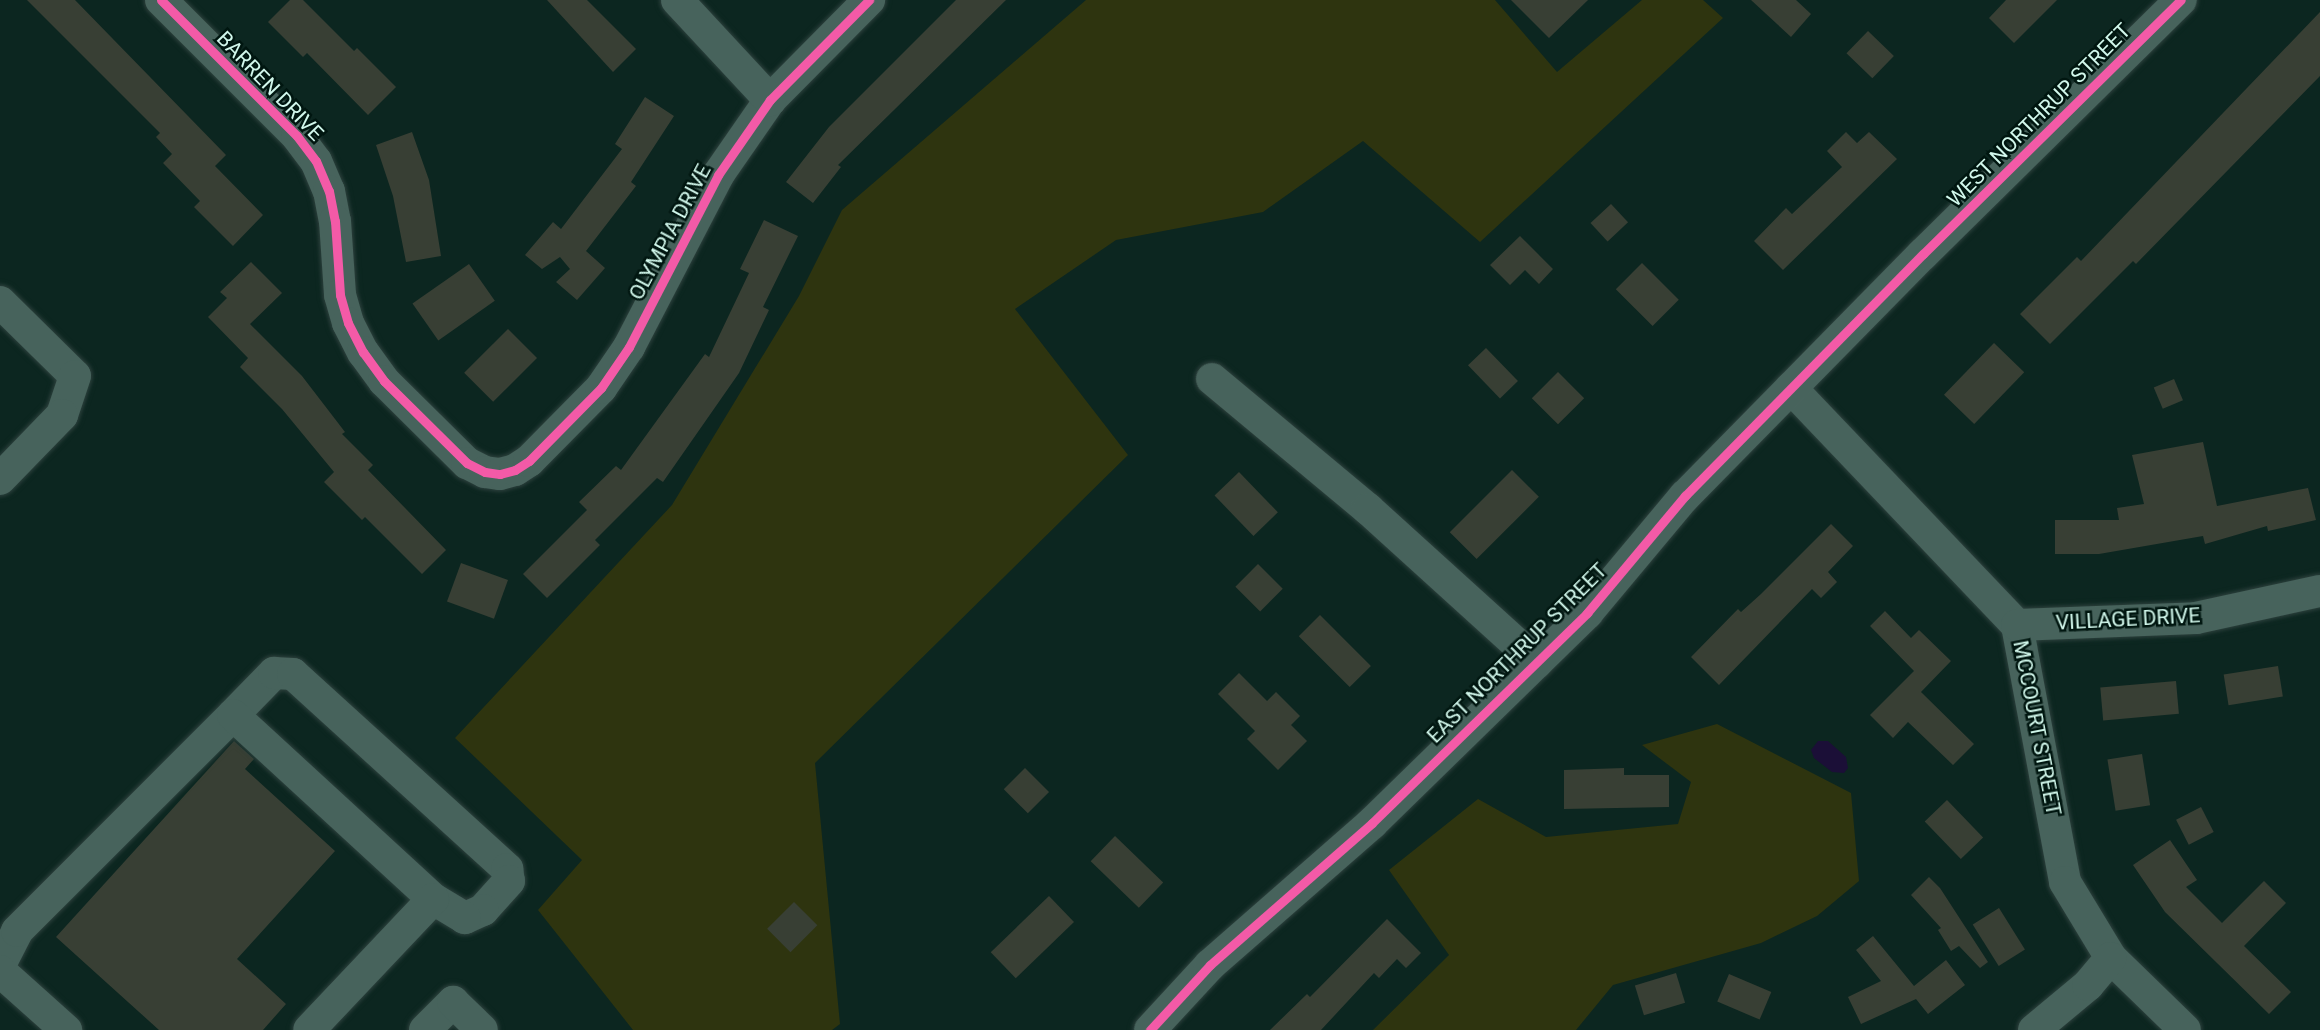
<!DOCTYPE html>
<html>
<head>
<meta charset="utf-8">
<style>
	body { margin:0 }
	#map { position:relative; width:2320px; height:1030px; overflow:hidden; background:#0c2620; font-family:Roboto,sans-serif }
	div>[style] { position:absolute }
	.green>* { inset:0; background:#2e340f }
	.water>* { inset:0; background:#1b0f37 }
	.building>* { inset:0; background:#383f34; transform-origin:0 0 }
	.roads { filter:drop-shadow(0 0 2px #2d413d) drop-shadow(0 0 2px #2d413d) }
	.minor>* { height:32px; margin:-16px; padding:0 16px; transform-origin:16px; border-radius:16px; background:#47635c }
	.cycleway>* { height:9px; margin:-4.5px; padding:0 4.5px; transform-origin:4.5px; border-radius:4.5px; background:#f35aa7 }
	span { translate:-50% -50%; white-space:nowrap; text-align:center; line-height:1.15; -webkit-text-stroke:5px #001610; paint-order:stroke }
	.street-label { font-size:21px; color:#d2f8ec }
</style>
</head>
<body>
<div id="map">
	<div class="green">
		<i style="clip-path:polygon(1086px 0,1495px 0,1557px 72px,1642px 0,1703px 0,1723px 18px,1480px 242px,1363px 141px,1263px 212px,1116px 240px,1015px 309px,1128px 455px,815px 763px,840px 1024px,832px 1030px,633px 1030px,538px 910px,582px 860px,455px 738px,672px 505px,799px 296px,842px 210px)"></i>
		<i style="clip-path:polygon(1717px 724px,1851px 793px,1859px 881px,1817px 916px,1761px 943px,1613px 985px,1576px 1030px,1373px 1030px,1449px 955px,1389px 870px,1478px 799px,1546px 837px,1678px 824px,1691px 782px,1642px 745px)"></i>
	</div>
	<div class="water">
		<i style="clip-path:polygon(1818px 741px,1828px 741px,1846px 757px,1848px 768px,1844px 773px,1832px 772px,1814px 758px,1811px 750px)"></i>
	</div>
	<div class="building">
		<i style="clip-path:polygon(27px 0,75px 0,226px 155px,215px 166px,263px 215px,233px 246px,194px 207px,200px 201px,163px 163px,172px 154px,156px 137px,160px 133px)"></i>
		<i style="clip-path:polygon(290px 0,303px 0,354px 51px,357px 48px,396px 87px,368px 115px,307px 53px,303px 57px,268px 22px)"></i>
		<i style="clip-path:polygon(547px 0,587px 0,636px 49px,613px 72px)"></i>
		<i style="clip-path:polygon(956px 0,1006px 0,838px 165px,841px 167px,813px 203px,786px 182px,829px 127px)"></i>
		<i style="clip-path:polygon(1511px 0,1588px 0,1549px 38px)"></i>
		<i style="clip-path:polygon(1751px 0,1796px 0,1811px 14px,1791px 37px)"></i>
		<i style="clip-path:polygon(2006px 0,2057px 0,2014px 43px,1989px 18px)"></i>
		<i style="clip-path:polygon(2320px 12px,2320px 76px,2136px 264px,2133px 261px,2050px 344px,2020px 314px,2077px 257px,2081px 261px)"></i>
		<i style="left:1868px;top:31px;width:36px;height:31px;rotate:44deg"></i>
		<i style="clip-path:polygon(645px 97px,674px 116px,631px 182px,636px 186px,586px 251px,605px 268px,577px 300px,556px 282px,570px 269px,560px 257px,542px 269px,525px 255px,553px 222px,561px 229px,622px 149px,615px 144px)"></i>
		<i style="clip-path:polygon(412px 132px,429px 180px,441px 256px,406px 262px,393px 196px,376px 145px)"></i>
		<i style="clip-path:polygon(1846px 132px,1857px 143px,1869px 132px,1897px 159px,1783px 270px,1754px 241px,1786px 208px,1792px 214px,1842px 167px,1827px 151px)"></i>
		<i style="left:1611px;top:204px;width:25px;height:28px;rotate:47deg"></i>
		<i style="clip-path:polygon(764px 220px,798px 236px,763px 307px,769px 310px,739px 373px,663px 482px,657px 478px,595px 540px,600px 545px,547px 598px,523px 574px,587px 510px,579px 502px,616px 466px,621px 470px,705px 354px,709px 357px,749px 273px,740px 269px)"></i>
		<i style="clip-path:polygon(1520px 236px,1553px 269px,1539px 284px,1525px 270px,1510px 285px,1490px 265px)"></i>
		<i style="clip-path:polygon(251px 262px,282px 293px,250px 324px,302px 376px,345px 432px,342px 434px,373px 465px,368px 470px,446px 550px,422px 574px,365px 517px,362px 520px,324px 482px,334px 472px,282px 409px,240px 367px,248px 358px,208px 317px,227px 298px,220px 292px)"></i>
		<i style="left:1642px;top:263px;width:52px;height:37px;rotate:45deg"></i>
		<i style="left:469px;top:264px;width:45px;height:69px;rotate:55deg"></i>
		<i style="left:508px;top:329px;width:41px;height:62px;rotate:45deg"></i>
		<i style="left:1994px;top:343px;width:42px;height:72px;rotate:44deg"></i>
		<i style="left:1486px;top:348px;width:46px;height:25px;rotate:46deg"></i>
		<i style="left:1558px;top:372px;width:37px;height:37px;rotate:45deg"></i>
		<i style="left:2174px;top:379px;width:23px;height:22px;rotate:67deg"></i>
		<i style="clip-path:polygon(2203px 442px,2217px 506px,2308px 488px,2316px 520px,2268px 531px,2267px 526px,2205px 544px,2203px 536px,2099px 554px,2055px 554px,2055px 520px,2119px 520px,2117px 508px,2144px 504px,2132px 455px)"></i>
		<i style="left:1512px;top:470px;width:38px;height:88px;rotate:45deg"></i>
		<i style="left:1239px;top:472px;width:56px;height:34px;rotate:46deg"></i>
		<i style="clip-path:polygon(1831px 524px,1853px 546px,1828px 572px,1837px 582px,1821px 598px,1812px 589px,1719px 685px,1691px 657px,1738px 609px,1741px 612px,1761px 594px)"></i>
		<i style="left:461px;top:563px;width:50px;height:41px;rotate:20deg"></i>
		<i style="left:1258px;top:564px;width:35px;height:32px;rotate:45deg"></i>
		<i style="clip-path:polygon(1885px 611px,1911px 638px,1919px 630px,1951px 661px,1921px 692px,1974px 744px,1953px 765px,1908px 722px,1893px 738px,1870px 715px,1914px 671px,1870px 626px)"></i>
		<i style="left:1320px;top:615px;width:72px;height:30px;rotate:45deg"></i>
		<i style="left:2278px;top:666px;width:31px;height:55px;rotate:81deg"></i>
		<i style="clip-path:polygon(1239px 673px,1267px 701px,1276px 692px,1300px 716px,1291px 725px,1307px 741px,1278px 770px,1247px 739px,1255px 731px,1218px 694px)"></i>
		<i style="left:2176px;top:681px;width:33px;height:76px;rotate:85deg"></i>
		<i style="clip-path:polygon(234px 741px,254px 759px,245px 769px,335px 851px,237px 959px,286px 1004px,263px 1030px,159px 1030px,56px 937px)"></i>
		<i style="left:2142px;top:754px;width:52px;height:35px;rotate:81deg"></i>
		<i style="left:1025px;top:768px;width:34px;height:30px;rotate:45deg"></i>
		<i style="clip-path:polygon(1624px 768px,1624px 775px,1669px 775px,1669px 807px,1564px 809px,1564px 770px)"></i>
		<i style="left:1947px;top:800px;width:52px;height:31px;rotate:46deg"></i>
		<i style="left:2201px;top:807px;width:28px;height:28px;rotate:63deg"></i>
		<i style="left:1115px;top:836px;width:67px;height:35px;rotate:44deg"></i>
		<i style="clip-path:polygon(2170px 840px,2197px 880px,2186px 887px,2222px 923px,2264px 881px,2286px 903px,2244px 946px,2291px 992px,2269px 1014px,2165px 912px,2133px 865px)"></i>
		<i style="clip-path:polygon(1929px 877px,1940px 888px,1988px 962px,1980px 968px,1959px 946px,1951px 951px,1938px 930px,1941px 928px,1911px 895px)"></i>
		<i style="left:1049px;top:896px;width:36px;height:81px;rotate:46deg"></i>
		<i style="left:794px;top:902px;width:33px;height:38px;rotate:45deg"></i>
		<i style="left:1999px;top:908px;width:49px;height:31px;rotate:58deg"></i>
		<i style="clip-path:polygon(1387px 919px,1421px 953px,1406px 968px,1397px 959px,1379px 978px,1374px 973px,1321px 1030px,1270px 1030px,1307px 994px,1310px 997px)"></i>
		<i style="clip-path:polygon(1873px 936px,1914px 986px,1946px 960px,1965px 985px,1928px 1014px,1916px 999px,1861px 1024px,1848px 997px,1881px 981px,1856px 950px)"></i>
		<i style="left:1676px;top:973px;width:31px;height:43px;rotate:73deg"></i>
		<i style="left:1729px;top:974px;width:46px;height:30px;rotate:23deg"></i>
	</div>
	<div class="roads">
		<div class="minor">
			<i style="left:161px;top:0;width:192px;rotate:45deg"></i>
			<i style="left:297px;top:136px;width:31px;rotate:53deg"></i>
			<i style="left:316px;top:161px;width:33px;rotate:67deg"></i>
			<i style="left:329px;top:191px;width:31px;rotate:79deg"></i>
			<i style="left:335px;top:221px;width:74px;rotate:86.1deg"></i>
			<i style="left:340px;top:295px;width:29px;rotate:74deg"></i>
			<i style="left:348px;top:323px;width:33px;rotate:63deg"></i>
			<i style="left:363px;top:352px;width:36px;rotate:54deg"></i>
			<i style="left:384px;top:381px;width:117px;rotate:44.7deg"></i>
			<i style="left:467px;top:463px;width:20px;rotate:27deg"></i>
			<i style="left:485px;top:472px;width:15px;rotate:8deg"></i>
			<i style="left:500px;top:474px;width:16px;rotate:-15deg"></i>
			<i style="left:515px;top:470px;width:17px;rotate:-33deg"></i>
			<i style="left:529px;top:461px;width:103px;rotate:-45.4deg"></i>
			<i style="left:601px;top:388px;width:50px;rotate:-55.7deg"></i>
			<i style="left:629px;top:347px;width:194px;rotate:-62.6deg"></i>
			<i style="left:718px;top:175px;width:91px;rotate:-55.3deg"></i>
			<i style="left:770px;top:100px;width:141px;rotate:-45.3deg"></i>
			<i style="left:677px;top:0;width:137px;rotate:47.1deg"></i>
			<i style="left:0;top:302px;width:105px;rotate:44.6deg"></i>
			<i style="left:75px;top:376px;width:41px;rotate:108.4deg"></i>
			<i style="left:62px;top:415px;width:89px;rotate:134.1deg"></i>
			<i style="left:1212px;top:379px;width:203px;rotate:39.8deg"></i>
			<i style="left:1368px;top:509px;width:228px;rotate:42.2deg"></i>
			<i style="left:1791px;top:388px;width:327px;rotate:46.4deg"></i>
			<i style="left:2017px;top:625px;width:261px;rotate:79.4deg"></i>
			<i style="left:2065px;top:882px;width:89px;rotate:58.8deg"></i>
			<i style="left:2111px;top:958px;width:103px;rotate:44.2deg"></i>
			<i style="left:2017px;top:625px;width:179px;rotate:-2.2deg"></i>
			<i style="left:2196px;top:618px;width:127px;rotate:-12.3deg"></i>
			<i style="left:233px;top:715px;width:59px;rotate:-45.7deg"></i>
			<i style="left:274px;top:673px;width:19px;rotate:3deg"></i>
			<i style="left:293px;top:674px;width:290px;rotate:42.3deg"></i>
			<i style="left:507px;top:869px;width:12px;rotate:81deg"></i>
			<i style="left:509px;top:881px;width:39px;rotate:132deg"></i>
			<i style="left:483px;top:910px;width:20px;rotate:156deg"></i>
			<i style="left:465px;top:918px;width:37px;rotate:-149deg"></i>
			<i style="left:0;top:965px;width:38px;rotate:-63deg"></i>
			<i style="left:17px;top:931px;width:305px;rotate:-45deg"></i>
			<i style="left:233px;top:715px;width:272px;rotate:42.6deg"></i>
			<i style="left:433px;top:899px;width:180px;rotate:133.4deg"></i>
			<i style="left:0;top:971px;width:89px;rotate:41.8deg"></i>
			<i style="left:425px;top:1030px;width:40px;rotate:-45deg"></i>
			<i style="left:453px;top:1002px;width:40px;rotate:44deg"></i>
			<i style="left:1150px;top:1030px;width:88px;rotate:-47.3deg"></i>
			<i style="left:1210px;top:965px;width:215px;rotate:-41.2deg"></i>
			<i style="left:1372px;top:823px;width:301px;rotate:-44.3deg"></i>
			<i style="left:1587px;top:613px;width:153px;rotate:-50.1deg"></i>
			<i style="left:1685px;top:496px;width:339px;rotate:-45.5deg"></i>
			<i style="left:1923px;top:254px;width:362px;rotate:-44.6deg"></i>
			<i style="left:2034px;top:1030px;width:70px;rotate:-39.8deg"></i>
			<i style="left:2088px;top:985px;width:35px;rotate:-50deg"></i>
		</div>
	</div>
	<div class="cycleway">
		<i style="left:161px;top:0;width:192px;rotate:45deg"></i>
		<i style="left:297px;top:136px;width:31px;rotate:53deg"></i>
		<i style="left:316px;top:161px;width:33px;rotate:67deg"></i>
		<i style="left:329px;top:191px;width:31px;rotate:79deg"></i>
		<i style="left:335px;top:221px;width:74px;rotate:86.1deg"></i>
		<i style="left:340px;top:295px;width:29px;rotate:74deg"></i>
		<i style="left:348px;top:323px;width:33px;rotate:63deg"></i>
		<i style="left:363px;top:352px;width:36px;rotate:54deg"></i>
		<i style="left:384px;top:381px;width:117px;rotate:44.7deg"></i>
		<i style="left:467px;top:463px;width:20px;rotate:27deg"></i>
		<i style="left:485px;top:472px;width:15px;rotate:8deg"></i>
		<i style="left:500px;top:474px;width:16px;rotate:-15deg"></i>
		<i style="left:515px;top:470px;width:17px;rotate:-33deg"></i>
		<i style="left:529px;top:461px;width:103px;rotate:-45.4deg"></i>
		<i style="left:601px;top:388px;width:50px;rotate:-55.7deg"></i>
		<i style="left:629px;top:347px;width:194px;rotate:-62.6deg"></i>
		<i style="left:718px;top:175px;width:91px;rotate:-55.3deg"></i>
		<i style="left:770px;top:100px;width:141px;rotate:-45.3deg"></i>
		<i style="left:1150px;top:1030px;width:88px;rotate:-47.3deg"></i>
		<i style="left:1210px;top:965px;width:215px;rotate:-41.2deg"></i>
		<i style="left:1372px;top:823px;width:301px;rotate:-44.3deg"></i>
		<i style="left:1587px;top:613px;width:153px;rotate:-50.1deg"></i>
		<i style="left:1685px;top:496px;width:339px;rotate:-45.5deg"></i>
		<i style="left:1923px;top:254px;width:362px;rotate:-44.6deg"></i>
	</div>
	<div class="street-label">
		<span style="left:270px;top:86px;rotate:46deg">BARREN DRIVE</span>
		<span style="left:2039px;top:115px;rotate:-45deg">WEST NORTHRUP STREET</span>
		<span style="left:670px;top:232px;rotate:-62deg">OLYMPIA DRIVE</span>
		<span style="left:2128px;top:619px;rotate:-3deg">VILLAGE DRIVE</span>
		<span style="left:1517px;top:653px;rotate:-45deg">EAST NORTHRUP STREET</span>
		<span style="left:2037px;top:728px;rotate:79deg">MCCOURT STREET</span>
	</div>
</div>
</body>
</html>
